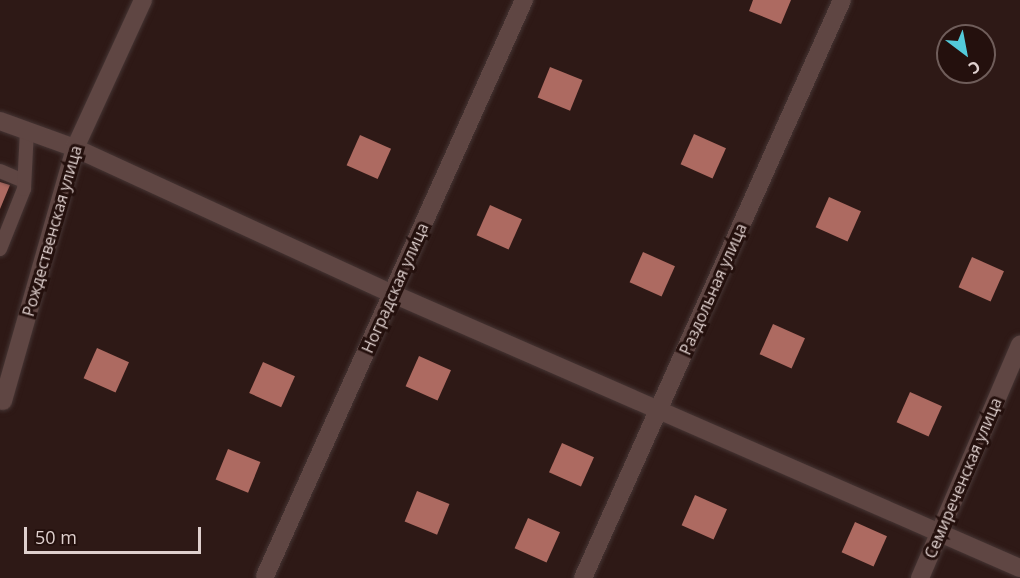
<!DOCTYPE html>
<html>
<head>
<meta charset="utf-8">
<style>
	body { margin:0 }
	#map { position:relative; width:1020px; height:578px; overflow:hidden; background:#2e1916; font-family:"Open Sans",sans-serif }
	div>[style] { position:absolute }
	.building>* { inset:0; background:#ad6a61; transform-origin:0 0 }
	.roads { filter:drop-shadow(0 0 2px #453534) drop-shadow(0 0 2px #453534) }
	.service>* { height:14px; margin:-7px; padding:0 7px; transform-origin:7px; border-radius:7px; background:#5f4643 }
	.minor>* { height:18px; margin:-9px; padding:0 9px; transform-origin:9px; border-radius:9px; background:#5f4643 }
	span { translate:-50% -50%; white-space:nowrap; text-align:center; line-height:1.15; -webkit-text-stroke:6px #24100d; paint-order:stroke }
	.street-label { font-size:16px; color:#dfd0ce }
	.north { position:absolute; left:936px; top:24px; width:60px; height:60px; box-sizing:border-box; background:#24100d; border:2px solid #6f5d5a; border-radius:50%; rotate:148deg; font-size:16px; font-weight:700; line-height:24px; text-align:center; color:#dfd0ce }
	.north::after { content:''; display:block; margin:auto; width:21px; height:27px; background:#53cbdb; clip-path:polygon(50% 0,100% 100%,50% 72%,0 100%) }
	.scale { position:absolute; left:24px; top:527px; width:177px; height:27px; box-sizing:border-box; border:3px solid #dfd0ce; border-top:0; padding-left:8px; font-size:18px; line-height:21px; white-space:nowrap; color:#dfd0ce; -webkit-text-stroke:4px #24100d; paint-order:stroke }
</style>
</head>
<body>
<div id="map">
	<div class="building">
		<i style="clip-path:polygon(753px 0,791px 0,781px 24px,749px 11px)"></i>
		<i style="left:550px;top:67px;width:35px;height:33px;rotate:22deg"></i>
		<i style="left:694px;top:134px;width:35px;height:33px;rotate:24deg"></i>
		<i style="left:360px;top:135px;width:34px;height:33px;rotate:24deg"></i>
		<i style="clip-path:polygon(0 182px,10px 185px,0 209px)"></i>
		<i style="left:829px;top:197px;width:35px;height:33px;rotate:24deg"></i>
		<i style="left:490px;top:205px;width:35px;height:33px;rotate:24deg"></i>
		<i style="left:643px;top:252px;width:35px;height:33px;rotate:24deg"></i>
		<i style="left:972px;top:257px;width:35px;height:33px;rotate:24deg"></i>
		<i style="left:773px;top:324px;width:35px;height:33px;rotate:24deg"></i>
		<i style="left:97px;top:348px;width:35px;height:33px;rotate:24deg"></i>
		<i style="left:419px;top:356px;width:35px;height:33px;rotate:24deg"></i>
		<i style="left:263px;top:362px;width:35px;height:34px;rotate:24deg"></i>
		<i style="left:910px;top:392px;width:35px;height:33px;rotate:24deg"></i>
		<i style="left:562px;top:443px;width:35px;height:32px;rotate:24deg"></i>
		<i style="left:228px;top:449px;width:35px;height:33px;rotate:22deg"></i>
		<i style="left:417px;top:491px;width:35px;height:33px;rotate:22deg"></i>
		<i style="left:695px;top:495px;width:35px;height:33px;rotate:24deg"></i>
		<i style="left:528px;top:518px;width:35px;height:33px;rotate:24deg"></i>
		<i style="left:855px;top:522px;width:35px;height:33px;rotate:24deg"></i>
	</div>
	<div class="roads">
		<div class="service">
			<i style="left:0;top:171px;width:26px;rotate:23deg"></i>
			<i style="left:0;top:249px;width:65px;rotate:-68.2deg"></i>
			<i style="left:24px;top:189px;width:59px;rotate:-87.1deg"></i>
		</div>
		<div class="minor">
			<i style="left:0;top:121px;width:80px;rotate:19.8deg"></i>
			<i style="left:75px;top:148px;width:350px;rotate:24.7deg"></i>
			<i style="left:393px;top:294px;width:684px;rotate:23.61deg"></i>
			<i style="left:3px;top:401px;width:263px;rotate:-74.1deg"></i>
			<i style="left:75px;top:148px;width:163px;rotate:-65.3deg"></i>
			<i style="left:265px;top:576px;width:632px;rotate:-65.79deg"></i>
			<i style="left:583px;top:578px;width:633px;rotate:-65.86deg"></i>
			<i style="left:920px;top:578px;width:254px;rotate:-66.8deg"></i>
		</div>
	</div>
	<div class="street-label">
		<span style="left:52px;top:231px;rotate:-74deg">Рождественская улица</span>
		<span style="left:395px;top:288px;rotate:-66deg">Ноградская улица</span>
		<span style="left:713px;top:289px;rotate:-66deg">Раздольная улица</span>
		<span style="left:963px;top:478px;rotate:-67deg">Семиреченская улица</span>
	</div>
	<div class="north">С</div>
	<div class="scale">50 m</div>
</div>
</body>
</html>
